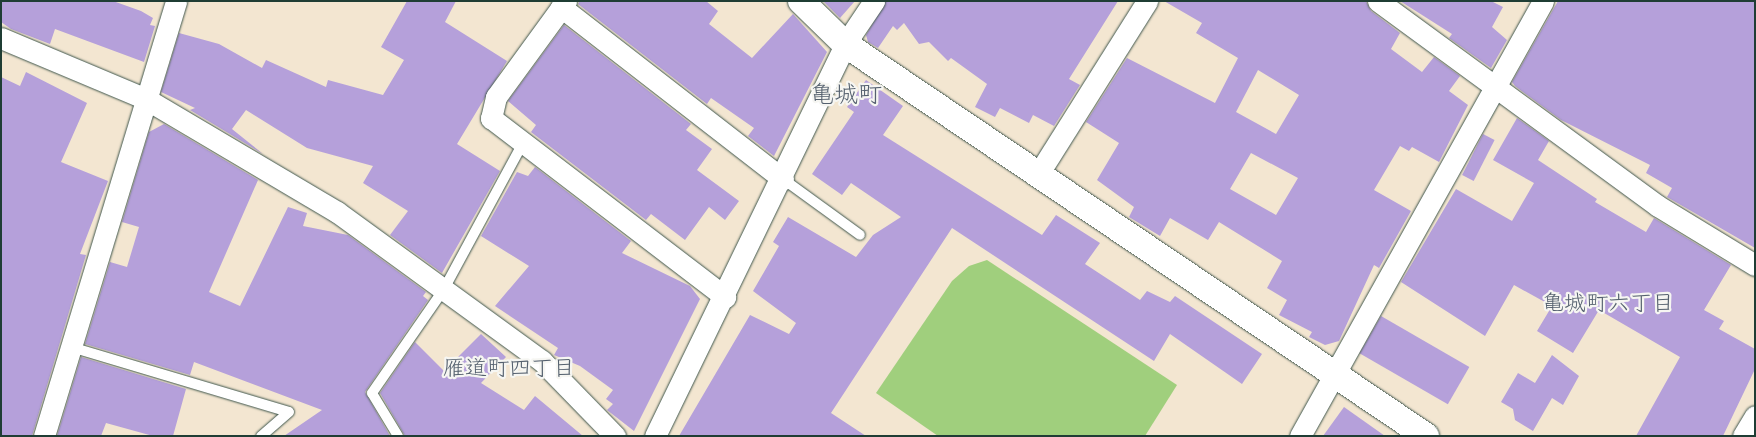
<!DOCTYPE html>
<html>
<head>
<meta charset="utf-8">
<style>
	body { margin:0 }
	#map { position:relative; width:1756px; height:437px; overflow:hidden; background:#f3e6d1; font-family:Itim,"Klee One",sans-serif }
	div>[style] { position:absolute }
	.green>* { inset:0; background:#a0cf7d }
	.building>* { inset:0; background:#b5a0da; transform-origin:0 0 }
	.roads { filter:drop-shadow(0 0 1px #3f564c) drop-shadow(0 0 1px #3f564c) }
	.service>* { height:10px; margin:-5px; padding:0 5px; transform-origin:5px; border-radius:5px; background:#fff }
	.minor>* { height:21px; margin:-10.5px; padding:0 10.5px; transform-origin:10.5px; border-radius:10.5px; background:#fff }
	.tertiary>* { height:26px; margin:-13px; padding:0 13px; transform-origin:13px; border-radius:13px; background:#fff }
	span { translate:-50% -50%; white-space:nowrap; text-align:center; line-height:1.15; -webkit-text-stroke:4.5px #f6f6f2; paint-order:stroke }
	.neighbourhood-label { font-size:22px; color:#54606e }
	.quarter-label { font-size:24px; color:#54606e }
	.frame { position:absolute; inset:0; border:2px solid #1f3d34; pointer-events:none }
</style>
</head>
<body>
<div id="map">
	<div class="green">
		<i style="clip-path:polygon(987px 260px,1177px 385px,1145px 436px,938px 436px,876px 393px,952px 281px,969px 266px)"></i>
	</div>
	<div class="building">
		<i style="clip-path:polygon(1px 1px,113px 1px,141px 11px,153px 18px,150px 25px,155px 26px,144px 62px,55px 29px,50px 44px,11px 29px,1px 22px)"></i>
		<i style="clip-path:polygon(407px 1px,456px 1px,445px 22px,507px 61px,457px 144px,500px 171px,442px 273px,390px 235px,408px 211px,363px 183px,373px 166px,307px 148px,246px 110px,232px 129px,263px 154px,190px 110px,195px 108px,161px 92px,179px 33px,219px 44px,262px 68px,266px 60px,326px 87px,328px 80px,383px 95px,404px 60px,381px 47px)"></i>
		<i style="clip-path:polygon(580px 1px,706px 1px,718px 11px,709px 24px,752px 58px,793px 14px,827px 52px,774px 156px,748px 136px,754px 128px,711px 98px,707px 104px,578px 4px)"></i>
		<i style="clip-path:polygon(823px 1px,855px 1px,840px 18px)"></i>
		<i style="clip-path:polygon(886px 1px,1118px 1px,1069px 79px,1080px 85px,1054px 126px,1033px 115px,1029px 123px,1000px 108px,995px 117px,975px 107px,987px 84px,951px 58px,948px 61px,929px 42px,919px 44px,904px 23px,897px 30px,893px 26px,878px 48px,868px 42px,866px 35px)"></i>
		<i style="clip-path:polygon(evenodd,1164px 1px,1366px 1px,1371px 11px,1400px 33px,1391px 49px,1422px 72px,1434px 57px,1460px 76px,1449px 91px,1468px 105px,1439px 162px,1412px 147px,1409px 151px,1400px 146px,1374px 190px,1411px 211px,1379px 268px,1374px 265px,1339px 341px,1325px 345px,1309px 337px,1312px 332px,1279px 315px,1287px 300px,1267px 288px,1282px 261px,1219px 222px,1208px 240px,1170px 218px,1160px 236px,1129px 217px,1134px 207px,1097px 180px,1119px 143px,1086px 122px,1127px 58px,1215px 103px,1238px 58px,1196px 33px,1202px 23px,1164px 1px,1258px 70px,1299px 95px,1276px 134px,1236px 112px,1258px 70px,1164px 1px,1251px 153px,1298px 178px,1276px 215px,1230px 189px,1251px 153px)"></i>
		<i style="clip-path:polygon(1400px 1px,1491px 1px,1503px 7px,1492px 27px,1507px 40px,1491px 68px,1449px 38px,1452px 34px)"></i>
		<i style="clip-path:polygon(1558px 1px,1755px 1px,1755px 248px,1667px 197px,1672px 188px,1646px 173px,1650px 165px,1561px 120px,1515px 86px,1512px 82px)"></i>
		<i style="clip-path:polygon(564px 25px,691px 124px,686px 130px,712px 149px,697px 170px,739px 201px,725px 220px,709px 207px,685px 240px,651px 214px,646px 220px,531px 132px,536px 125px,508px 101px)"></i>
		<i style="clip-path:polygon(26px 72px,87px 103px,61px 162px,108px 181px,80px 254px,86px 255px,32px 436px,1px 436px,1px 77px,20px 86px)"></i>
		<i style="clip-path:polygon(866px 80px,903px 106px,883px 135px,1042px 235px,1056px 215px,1100px 243px,1085px 264px,1140px 300px,1147px 291px,1170px 302px,1175px 296px,1262px 354px,1242px 384px,1170px 334px,1154px 361px,952px 228px,831px 413px,866px 436px,679px 436px,750px 315px,789px 334px,796px 323px,753px 291px,779px 246px,773px 242px,788px 217px,856px 257px,873px 235px,901px 217px,851px 183px,842px 195px,812px 174px,854px 112px,847px 107px)"></i>
		<i style="clip-path:polygon(1517px 118px,1549px 141px,1538px 160px,1597px 199px,1595px 202px,1646px 232px,1654px 218px,1731px 265px,1704px 310px,1724px 321px,1719px 329px,1755px 349px,1755px 369px,1723px 436px,1636px 436px,1680px 357px,1599px 310px,1573px 353px,1537px 331px,1552px 306px,1514px 285px,1485px 336px,1401px 282px,1456px 189px,1512px 221px,1534px 183px,1493px 160px)"></i>
		<i style="clip-path:polygon(164px 124px,258px 180px,209px 292px,240px 306px,288px 207px,307px 213px,303px 226px,348px 235px,426px 292px,423px 296px,428px 300px,365px 392px,390px 436px,284px 436px,322px 410px,194px 362px,190px 375px,85px 344px,110px 262px,127px 267px,139px 227px,122px 222px,149px 132px)"></i>
		<i style="left:1483px;top:134px;width:13px;height:46px;rotate:27deg"></i>
		<i style="clip-path:polygon(535px 167px,631px 241px,622px 253px,690px 286px,700px 299px,634px 431px,607px 410px,613px 404px,606px 399px,613px 390px,580px 366px,554px 355px,558px 348px,495px 306px,529px 266px,481px 236px,517px 172px,528px 176px)"></i>
		<i style="left:1381px;top:316px;width:102px;height:43px;rotate:30deg"></i>
		<i style="clip-path:polygon(481px 334px,506px 357px,481px 383px,524px 410px,535px 396px,583px 436px,405px 436px,380px 393px,415px 342px,444px 371px)"></i>
		<i style="clip-path:polygon(1552px 355px,1579px 376px,1563px 405px,1552px 398px,1533px 431px,1515px 420px,1513px 409px,1501px 402px,1518px 373px,1535px 383px)"></i>
		<i style="clip-path:polygon(81px 357px,186px 389px,173px 436px,153px 436px,106px 423px,101px 436px,57px 436px)"></i>
		<i style="clip-path:polygon(1344px 407px,1385px 436px,1323px 436px)"></i>
	</div>
	<div class="roads">
		<div class="service">
			<i style="left:783px;top:179px;width:95px;rotate:36deg"></i>
			<i style="left:71px;top:347px;width:227px;rotate:16.6deg"></i>
			<i style="left:289px;top:412px;width:37px;rotate:139deg"></i>
			<i style="left:398px;top:436px;width:50px;rotate:-121.2deg"></i>
			<i style="left:372px;top:393px;width:126px;rotate:-55.3deg"></i>
			<i style="left:444px;top:289px;width:166px;rotate:-61.6deg"></i>
		</div>
		<div class="minor">
			<i style="left:566px;top:1px;width:119px;rotate:126.1deg"></i>
			<i style="left:496px;top:97px;width:22px;rotate:103deg"></i>
			<i style="left:491px;top:118px;width:295px;rotate:37.4deg"></i>
			<i style="left:1378px;top:1px;width:347px;rotate:36.2deg"></i>
			<i style="left:1658px;top:206px;width:114px;rotate:31.3deg"></i>
			<i style="left:561px;top:7px;width:281px;rotate:37.8deg"></i>
			<i style="left:1px;top:38px;width:157px;rotate:22.8deg"></i>
			<i style="left:146px;top:99px;width:222px;rotate:30.6deg"></i>
			<i style="left:337px;top:212px;width:253px;rotate:36deg"></i>
			<i style="left:542px;top:361px;width:105px;rotate:45.8deg"></i>
			<i style="left:1037px;top:176px;width:207px;rotate:-57.8deg"></i>
			<i style="left:44px;top:436px;width:455px;rotate:-73.1deg"></i>
			<i style="left:655px;top:436px;width:436px;rotate:-64.1deg"></i>
			<i style="left:845px;top:44px;width:52px;rotate:-56deg"></i>
			<i style="left:1300px;top:436px;width:498px;rotate:-60.8deg"></i>
			<i style="left:1743px;top:436px;width:23px;rotate:-59deg"></i>
		</div>
		<div class="tertiary">
			<i style="left:801px;top:1px;width:62px;rotate:44.3deg"></i>
			<i style="left:845px;top:44px;width:701px;rotate:34.01deg"></i>
		</div>
	</div>
	<div class="neighbourhood-label">
		<span style="left:1608px;top:303px">亀城町六丁目</span>
		<span style="left:509px;top:368px">雁道町四丁目</span>
	</div>
	<div class="quarter-label">
		<span style="left:846px;top:94px">亀城町</span>
	</div>
	<div class="frame"></div>
</div>
</body>
</html>
